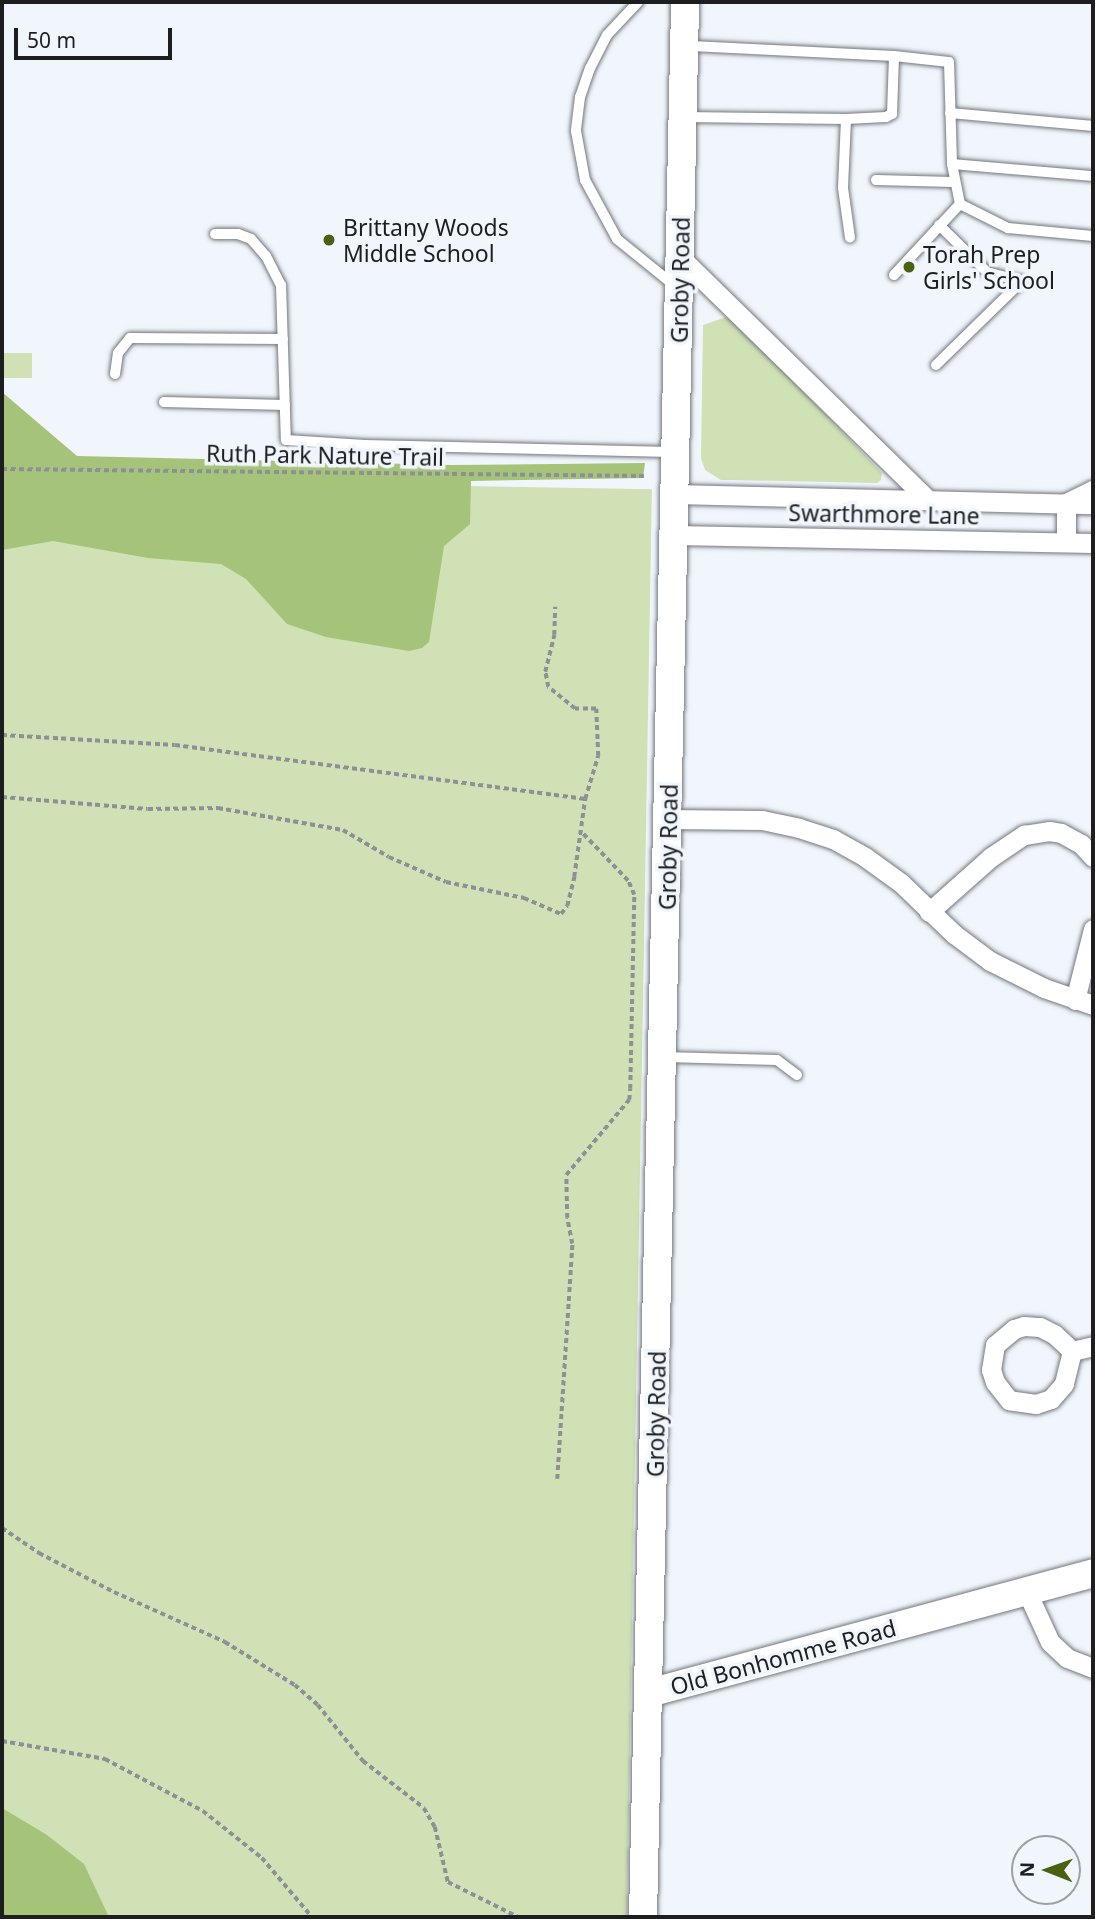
<!DOCTYPE html>
<html>
<head>
<meta charset="utf-8">
<style>
	body { margin:0 }
	#map { position:relative; width:1095px; height:1919px; overflow:hidden; background:#f1f6fd; font-family:"Noto Sans",sans-serif }
	div>[style] { position:absolute }
	.green>* { inset:0; background:#cfe1b5; transform-origin:0 0 }
	.forest>* { inset:0; background:#a6c37a }
	.path>* { height:3.5px; margin-top:-1.75px; transform-origin:0; background:repeating-linear-gradient(90deg,#8d9095 0 5px,transparent 0 8.5px) }
	.roads { filter:drop-shadow(0 0 2px #73767d) drop-shadow(0 0 2px #73767d) }
	.lane>* { height:10px; margin:-5px; padding:0 5px; transform-origin:5px; border-radius:5px; background:#fff }
	.street>* { height:19px; margin:-9.5px; padding:0 9.5px; transform-origin:9.5px; border-radius:9.5px; background:#fff }
	.secondary>* { height:28px; margin:-14px; padding:0 14px; transform-origin:14px; border-radius:14px; background:#fff }
	.dots>* { width:19px; height:19px; translate:-50% -50%; box-sizing:border-box; border:4px solid #f1f6fd; border-radius:50% }
	span { translate:-50% -50%; white-space:nowrap; text-align:center; line-height:1.15; -webkit-text-stroke:7px #f1f6fd; paint-order:stroke }
	.poi-label { font-size:23px; color:#1c1e20 }
	.left { translate:0 -50%; text-align:left }
	.street-label { font-size:23px; color:#1c1e20 }
	.frame { position:absolute; inset:0; border:4px solid #1c1e20; pointer-events:none }
	.north { position:absolute; left:1011px; top:1835px; width:70px; height:70px; box-sizing:border-box; background:#f1f6fd; border:2px solid #9ca0a5; border-radius:50%; rotate:271deg; font-size:19px; font-weight:700; line-height:28px; text-align:center; color:#1c1e20 }
	.north::after { content:''; display:block; margin:auto; width:24px; height:32px; background:#486211; clip-path:polygon(50% 0,100% 100%,50% 72%,0 100%) }
	.scale { position:absolute; left:14px; top:28px; width:158px; height:32px; box-sizing:border-box; border:4px solid #1c1e20; border-top:0; padding-left:9px; font-size:21px; line-height:24px; white-space:nowrap; color:#1c1e20; -webkit-text-stroke:5px #f1f6fd; paint-order:stroke }
</style>
</head>
<body>
<div id="map">
	<div class="green">
		<i style="clip-path:polygon(726px 317px,737px 322px,882px 473px,881px 480px,877px 483px,733px 480px,721px 480px,705px 470px,701px 458px,703px 325px)"></i>
		<i style="left:2px;top:353px;width:30px;height:25px"></i>
		<i style="left:2px;top:478px;width:650px;height:1439px;rotate:1deg"></i>
	</div>
	<div class="forest">
		<i style="clip-path:polygon(2px 392px,77px 456px,452px 465px,645px 463px,643px 478px,471px 481px,470px 524px,444px 546px,429px 642px,422px 648px,409px 651px,326px 637px,287px 624px,246px 579px,221px 564px,148px 558px,53px 541px,2px 550px)"></i>
		<i style="clip-path:polygon(2px 1808px,47px 1835px,84px 1864px,109px 1917px,2px 1917px)"></i>
	</div>
	<div class="path">
		<i style="left:2px;top:469px;width:645px;rotate:0.62deg"></i>
		<i style="left:2px;top:735px;width:173px;rotate:3.3deg"></i>
		<i style="left:175px;top:745px;width:414px;rotate:7.5deg"></i>
		<i style="left:585px;top:799px;width:45px;rotate:-73.2deg"></i>
		<i style="left:598px;top:756px;width:47px;rotate:-92.4deg"></i>
		<i style="left:596px;top:709px;width:21px;rotate:180deg"></i>
		<i style="left:575px;top:709px;width:35px;rotate:-141deg"></i>
		<i style="left:548px;top:687px;width:15px;rotate:-101deg"></i>
		<i style="left:545px;top:672px;width:38px;rotate:-76deg"></i>
		<i style="left:554px;top:635px;width:28px;rotate:-88deg"></i>
		<i style="left:2px;top:797px;width:146px;rotate:4.7deg"></i>
		<i style="left:148px;top:809px;width:70px;rotate:-0.8deg"></i>
		<i style="left:218px;top:808px;width:127px;rotate:10deg"></i>
		<i style="left:343px;top:830px;width:53px;rotate:30.4deg"></i>
		<i style="left:389px;top:857px;width:62px;rotate:23.7deg"></i>
		<i style="left:446px;top:882px;width:80px;rotate:11.6deg"></i>
		<i style="left:524px;top:898px;width:40px;rotate:23.4deg"></i>
		<i style="left:561px;top:914px;width:10px;rotate:-53deg"></i>
		<i style="left:567px;top:906px;width:30px;rotate:-76deg"></i>
		<i style="left:574px;top:877px;width:79px;rotate:-82deg"></i>
		<i style="left:557px;top:1479px;width:235px;rotate:-86.3deg"></i>
		<i style="left:572px;top:1244px;width:26px;rotate:-101deg"></i>
		<i style="left:567px;top:1218px;width:43px;rotate:-91.3deg"></i>
		<i style="left:566px;top:1175px;width:98px;rotate:-50deg"></i>
		<i style="left:629px;top:1100px;width:11px;rotate:-85deg"></i>
		<i style="left:630px;top:1089px;width:194px;rotate:-88.8deg"></i>
		<i style="left:634px;top:895px;width:15px;rotate:-113deg"></i>
		<i style="left:628px;top:881px;width:68px;rotate:-133.8deg"></i>
		<i style="left:2px;top:1528px;width:45px;rotate:34deg"></i>
		<i style="left:39px;top:1553px;width:85px;rotate:27.5deg"></i>
		<i style="left:114px;top:1592px;width:122px;rotate:24.2deg"></i>
		<i style="left:225px;top:1642px;width:82px;rotate:31.6deg"></i>
		<i style="left:295px;top:1685px;width:30px;rotate:41deg"></i>
		<i style="left:318px;top:1705px;width:72px;rotate:51.2deg"></i>
		<i style="left:363px;top:1761px;width:77px;rotate:37.6deg"></i>
		<i style="left:424px;top:1808px;width:22px;rotate:60deg"></i>
		<i style="left:435px;top:1827px;width:57px;rotate:76.7deg"></i>
		<i style="left:448px;top:1882px;width:78px;rotate:26.6deg"></i>
		<i style="left:2px;top:1741px;width:105px;rotate:9.9deg"></i>
		<i style="left:105px;top:1759px;width:111px;rotate:28deg"></i>
		<i style="left:203px;top:1811px;width:75px;rotate:38.5deg"></i>
		<i style="left:262px;top:1858px;width:77px;rotate:49.7deg"></i>
	</div>
	<div class="roads">
		<div class="lane">
			<i style="left:638px;top:2px;width:45px;rotate:133.2deg"></i>
			<i style="left:607px;top:35px;width:37px;rotate:117deg"></i>
			<i style="left:590px;top:68px;width:31px;rotate:109deg"></i>
			<i style="left:580px;top:97px;width:34px;rotate:97deg"></i>
			<i style="left:576px;top:131px;width:50px;rotate:79.6deg"></i>
			<i style="left:585px;top:180px;width:67px;rotate:61.5deg"></i>
			<i style="left:617px;top:239px;width:75px;rotate:39deg"></i>
			<i style="left:894px;top:56px;width:55px;rotate:6.2deg"></i>
			<i style="left:949px;top:62px;width:102px;rotate:88.3deg"></i>
			<i style="left:952px;top:164px;width:41px;rotate:78.7deg"></i>
			<i style="left:960px;top:204px;width:54px;rotate:26.6deg"></i>
			<i style="left:1008px;top:228px;width:85px;rotate:5.4deg"></i>
			<i style="left:950px;top:113px;width:144px;rotate:5.2deg"></i>
			<i style="left:683px;top:117px;width:163px;rotate:0.7deg"></i>
			<i style="left:846px;top:119px;width:40px;rotate:-2.9deg"></i>
			<i style="left:886px;top:117px;width:7px;rotate:-27deg"></i>
			<i style="left:892px;top:114px;width:58px;rotate:-88deg"></i>
			<i style="left:894px;top:56px;width:208px;rotate:-177.2deg"></i>
			<i style="left:846px;top:119px;width:69px;rotate:92.5deg"></i>
			<i style="left:843px;top:188px;width:50px;rotate:82deg"></i>
			<i style="left:952px;top:164px;width:142px;rotate:4.9deg"></i>
			<i style="left:876px;top:180px;width:77px;rotate:1.5deg"></i>
			<i style="left:215px;top:234px;width:23px"></i>
			<i style="left:238px;top:234px;width:14px;rotate:21deg"></i>
			<i style="left:251px;top:239px;width:23px;rotate:49deg"></i>
			<i style="left:266px;top:256px;width:33px;rotate:63deg"></i>
			<i style="left:281px;top:285px;width:155px;rotate:88.2deg"></i>
			<i style="left:286px;top:440px;width:79px;rotate:3.6deg"></i>
			<i style="left:365px;top:445px;width:307px;rotate:1.3deg"></i>
			<i style="left:894px;top:275px;width:97px;rotate:-47.1deg"></i>
			<i style="left:936px;top:365px;width:120px;rotate:-44.3deg"></i>
			<i style="left:1022px;top:281px;width:36px;rotate:-166deg"></i>
			<i style="left:987px;top:272px;width:67px;rotate:-135.6deg"></i>
			<i style="left:115px;top:374px;width:21px;rotate:-82deg"></i>
			<i style="left:118px;top:353px;width:19px;rotate:-51deg"></i>
			<i style="left:130px;top:338px;width:153px;rotate:0.4deg"></i>
			<i style="left:164px;top:402px;width:121px;rotate:1.4deg"></i>
			<i style="left:664px;top:1057px;width:113px;rotate:1.5deg"></i>
			<i style="left:777px;top:1060px;width:25px;rotate:37deg"></i>
		</div>
		<div class="street">
			<i style="left:680px;top:257px;width:347px;rotate:44.4deg"></i>
			<i style="left:675px;top:494px;width:418px;rotate:1.4deg"></i>
			<i style="left:674px;top:535px;width:419px;rotate:1.1deg"></i>
			<i style="left:1066px;top:542px;width:39px;rotate:-90deg"></i>
			<i style="left:1066px;top:503px;width:30px;rotate:-26deg"></i>
			<i style="left:668px;top:819px;width:94px;rotate:0.6deg"></i>
			<i style="left:762px;top:820px;width:38px;rotate:12deg"></i>
			<i style="left:799px;top:828px;width:36px;rotate:18deg"></i>
			<i style="left:833px;top:839px;width:37px;rotate:29deg"></i>
			<i style="left:865px;top:857px;width:44px;rotate:35.8deg"></i>
			<i style="left:901px;top:883px;width:74px;rotate:43.9deg"></i>
			<i style="left:954px;top:934px;width:45px;rotate:36.9deg"></i>
			<i style="left:990px;top:961px;width:60px;rotate:26.6deg"></i>
			<i style="left:1044px;top:988px;width:52px;rotate:19.1deg"></i>
			<i style="left:929px;top:912px;width:83px;rotate:-41.6deg"></i>
			<i style="left:991px;top:857px;width:40px;rotate:-34deg"></i>
			<i style="left:1024px;top:835px;width:25px;rotate:-9deg"></i>
			<i style="left:1049px;top:831px;width:12px;rotate:9deg"></i>
			<i style="left:1061px;top:833px;width:23px;rotate:29deg"></i>
			<i style="left:1081px;top:844px;width:18px;rotate:47deg"></i>
			<i style="left:1075px;top:1000px;width:73px;rotate:-75.8deg"></i>
			<i style="left:1024px;top:1326px;width:16px;rotate:4deg"></i>
			<i style="left:1040px;top:1327px;width:16px;rotate:27deg"></i>
			<i style="left:1054px;top:1334px;width:25px;rotate:43deg"></i>
			<i style="left:1072px;top:1351px;width:34px;rotate:104deg"></i>
			<i style="left:1064px;top:1384px;width:20px;rotate:131deg"></i>
			<i style="left:1051px;top:1399px;width:16px;rotate:162deg"></i>
			<i style="left:1036px;top:1404px;width:27px;rotate:-172deg"></i>
			<i style="left:1009px;top:1400px;width:23px;rotate:-128deg"></i>
			<i style="left:995px;top:1382px;width:13px;rotate:-108deg"></i>
			<i style="left:991px;top:1370px;width:25px;rotate:-81deg"></i>
			<i style="left:995px;top:1345px;width:25px;rotate:-40deg"></i>
			<i style="left:1014px;top:1329px;width:10px;rotate:-17deg"></i>
			<i style="left:1072px;top:1351px;width:22px;rotate:-13deg"></i>
			<i style="left:1027px;top:1592px;width:55px;rotate:65.3deg"></i>
			<i style="left:1050px;top:1642px;width:23px;rotate:43deg"></i>
			<i style="left:1067px;top:1658px;width:28px;rotate:21deg"></i>
		</div>
		<div class="secondary">
			<i style="left:649px;top:1693px;width:460px;rotate:-15.1deg"></i>
			<i style="left:643px;top:1917px;width:1915px;rotate:-88.74deg"></i>
		</div>
	</div>
	<div class="dots">
		<i style="left:329px;top:240px;background:#486211"></i>
		<i style="left:909px;top:267px;background:#486211"></i>
	</div>
	<div class="poi-label">
		<span class="left" style="left:343px;top:240px">Brittany Woods<br>Middle School</span>
		<span class="left" style="left:923px;top:267px">Torah Prep<br>Girls' School</span>
	</div>
	<div class="street-label">
		<span style="left:680px;top:280px;rotate:-89deg">Groby Road</span>
		<span style="left:325px;top:455px;rotate:1deg">Ruth Park Nature Trail</span>
		<span style="left:884px;top:514px;rotate:1deg">Swarthmore Lane</span>
		<span style="left:668px;top:847px;rotate:-89deg">Groby Road</span>
		<span style="left:656px;top:1414px;rotate:-89deg">Groby Road</span>
		<span style="left:783px;top:1657px;rotate:-15deg">Old Bonhomme Road</span>
	</div>
	<div class="frame"></div>
	<div class="north">N</div>
	<div class="scale">50 m</div>
</div>
</body>
</html>
